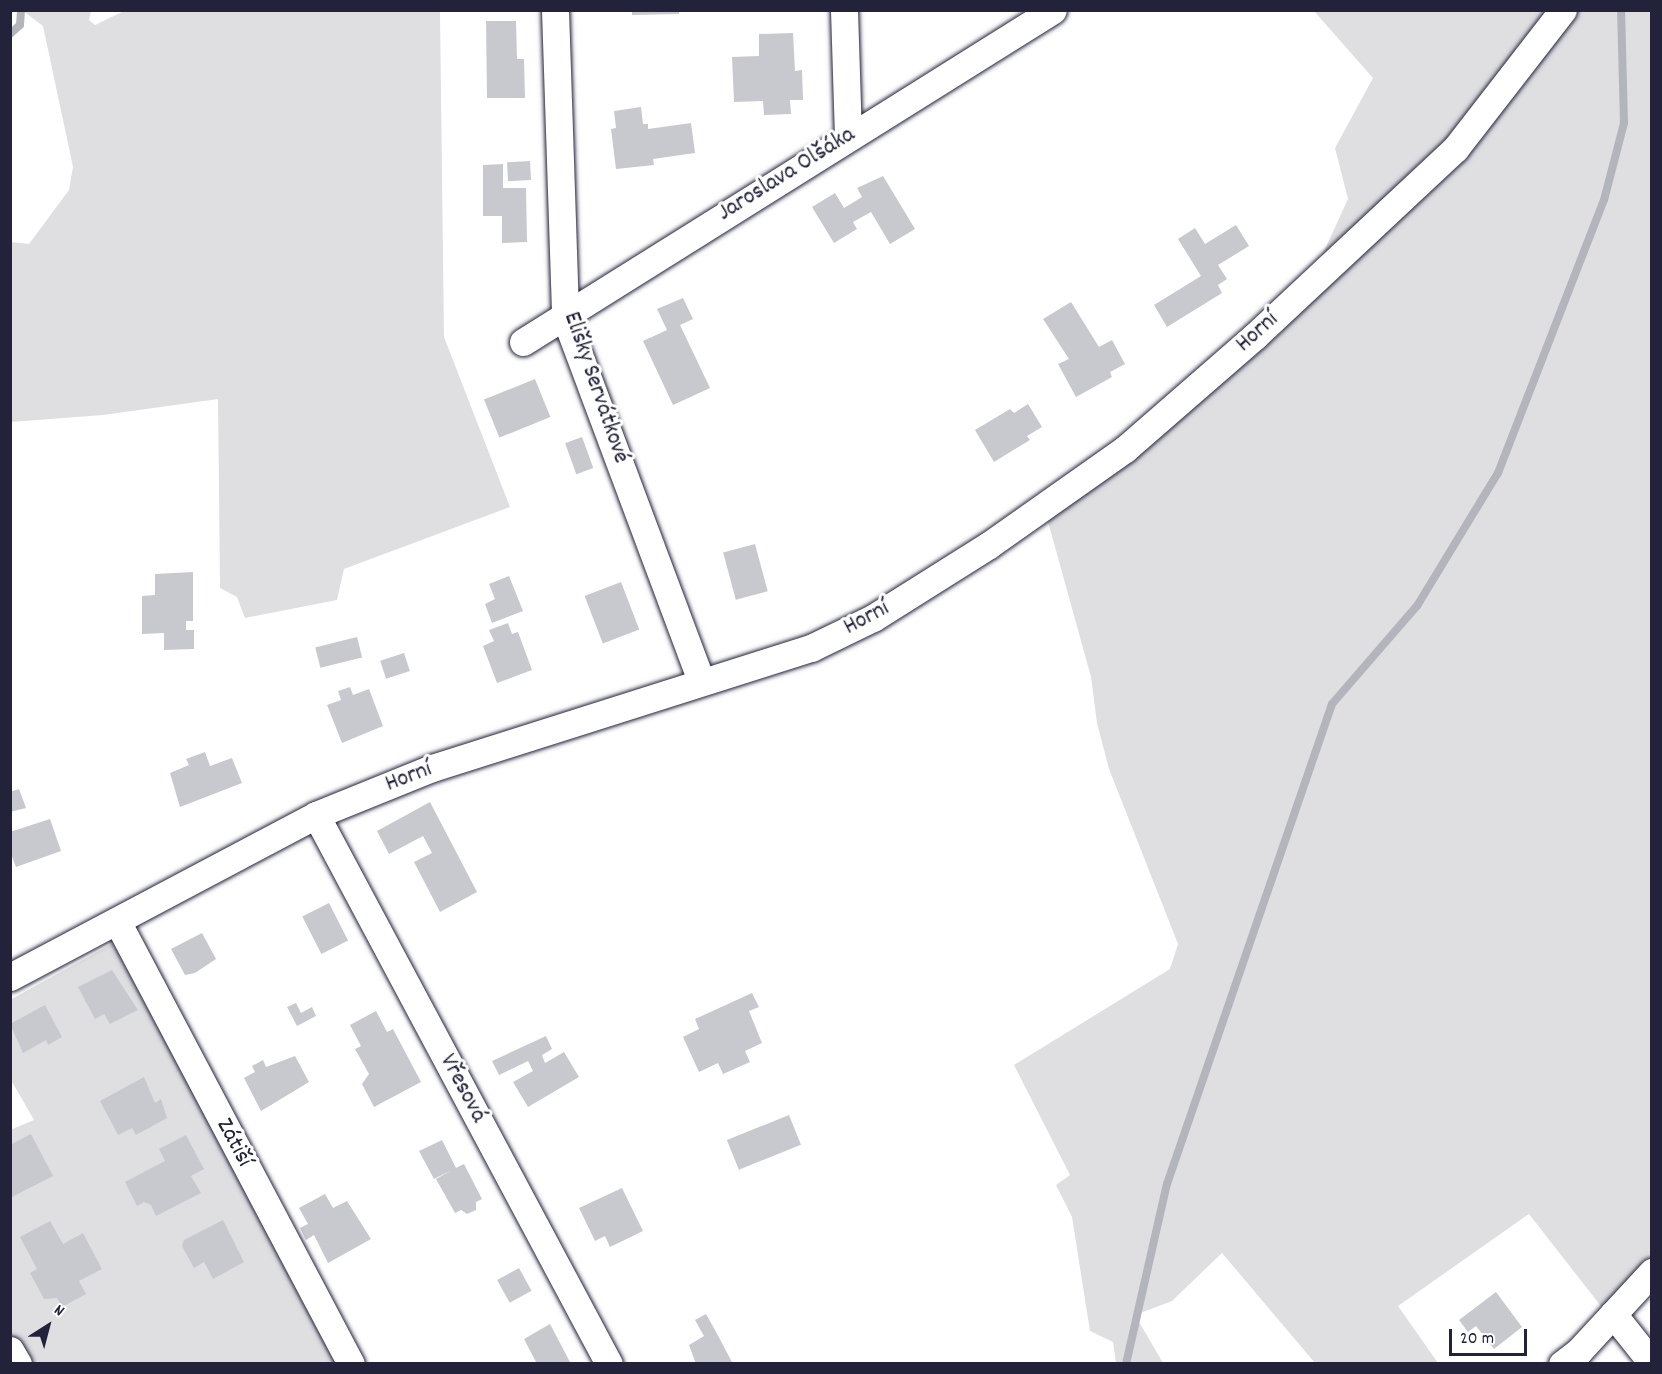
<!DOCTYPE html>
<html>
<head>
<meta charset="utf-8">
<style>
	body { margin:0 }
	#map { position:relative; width:1662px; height:1374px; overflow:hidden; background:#fff; font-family:Dekko,sans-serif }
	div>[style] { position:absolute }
	.green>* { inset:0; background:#dfdfe2 }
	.stream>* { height:8px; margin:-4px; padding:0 4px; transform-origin:4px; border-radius:4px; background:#b4b4bc }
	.building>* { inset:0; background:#c8c8cf; transform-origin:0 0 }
	.roads { filter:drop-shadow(0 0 2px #22223b) drop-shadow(0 0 2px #22223b) }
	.minor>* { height:27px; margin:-13.5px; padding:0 13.5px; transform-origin:13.5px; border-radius:13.5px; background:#fff }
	span { translate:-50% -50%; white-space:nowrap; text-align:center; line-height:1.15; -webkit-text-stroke:6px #fff; paint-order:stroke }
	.street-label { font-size:24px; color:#22223b }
	.frame { position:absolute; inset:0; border:12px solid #22223b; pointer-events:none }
	.north { position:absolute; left:18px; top:1296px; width:60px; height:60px; -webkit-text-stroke:4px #fff; paint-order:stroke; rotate:36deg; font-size:16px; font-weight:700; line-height:24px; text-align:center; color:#22223b }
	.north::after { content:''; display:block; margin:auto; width:21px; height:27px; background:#22223b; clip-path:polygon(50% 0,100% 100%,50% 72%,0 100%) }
	.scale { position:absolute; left:1449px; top:1329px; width:78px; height:27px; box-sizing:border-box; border:3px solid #22223b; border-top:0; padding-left:8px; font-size:18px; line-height:21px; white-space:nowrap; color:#22223b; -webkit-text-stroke:4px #fff; paint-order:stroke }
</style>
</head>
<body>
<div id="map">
	<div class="green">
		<i style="clip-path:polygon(126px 10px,440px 11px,444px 337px,510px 507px,344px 569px,337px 600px,245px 618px,237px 597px,220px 588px,218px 399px,103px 415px,11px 422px,11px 242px,29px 244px,69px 190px,73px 167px,43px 26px,23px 11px,91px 11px,89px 20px,95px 25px)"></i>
		<i style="clip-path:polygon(1314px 11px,1651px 11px,1651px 1279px,1611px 1319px,1529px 1214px,1398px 1306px,1438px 1363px,1315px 1363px,1222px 1253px,1172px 1301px,1135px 1315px,1163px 1363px,1116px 1363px,1113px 1342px,1090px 1331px,1072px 1217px,1056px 1185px,1070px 1175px,1014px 1065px,1170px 969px,1178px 944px,1109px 769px,1097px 723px,1091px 677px,1047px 518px,1175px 422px,1282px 332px,1314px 273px,1348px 199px,1335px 148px,1373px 78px)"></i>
		<i style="clip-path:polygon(119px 940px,344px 1363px,24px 1363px,11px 1339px,10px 1130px,34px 1120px,11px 1080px,10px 1000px)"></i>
	</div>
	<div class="stream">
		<i style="left:10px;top:34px;width:13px;rotate:-42deg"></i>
		<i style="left:20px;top:25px;width:15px;rotate:-86deg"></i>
		<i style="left:1126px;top:1364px;width:185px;rotate:-77.2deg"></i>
		<i style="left:1167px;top:1184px;width:508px;rotate:-71.03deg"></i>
		<i style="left:1332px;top:704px;width:130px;rotate:-49.1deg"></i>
		<i style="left:1417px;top:606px;width:156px;rotate:-58.7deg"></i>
		<i style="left:1498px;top:473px;width:293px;rotate:-68.8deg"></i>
		<i style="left:1604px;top:200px;width:80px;rotate:-75.4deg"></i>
		<i style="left:1624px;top:123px;width:113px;rotate:-91.5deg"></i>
	</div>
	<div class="building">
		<i style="clip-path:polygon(632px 10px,679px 10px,679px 14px,632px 15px)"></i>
		<i style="clip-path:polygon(486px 21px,516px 21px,517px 59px,524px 59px,525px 98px,487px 98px)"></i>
		<i style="clip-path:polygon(793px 33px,795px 71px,802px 70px,803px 100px,790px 100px,791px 114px,764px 115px,763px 101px,734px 102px,732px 57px,759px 56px,759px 34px)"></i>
		<i style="clip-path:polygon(641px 107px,643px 124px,648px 124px,648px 129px,691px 123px,695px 153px,653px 159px,654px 165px,616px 169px,611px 129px,616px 128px,614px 111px)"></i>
		<i style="left:530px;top:161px;width:19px;height:23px;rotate:87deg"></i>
		<i style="clip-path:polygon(503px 164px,503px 188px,526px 188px,527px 242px,502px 243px,502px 216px,483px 216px,483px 165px)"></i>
		<i style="clip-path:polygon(883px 176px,915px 229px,890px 244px,871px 212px,853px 222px,857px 229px,834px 243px,812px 207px,835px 193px,844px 208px,862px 197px,857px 188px)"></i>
		<i style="clip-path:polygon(1236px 225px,1249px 246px,1218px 265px,1227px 279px,1218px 285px,1222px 293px,1167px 327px,1154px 305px,1201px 276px,1178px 239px,1195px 228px,1205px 244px)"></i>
		<i style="clip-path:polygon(683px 298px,693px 319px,680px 325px,710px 388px,673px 405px,643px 341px,667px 330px,657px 309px)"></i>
		<i style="clip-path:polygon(1071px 302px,1099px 347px,1112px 340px,1125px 364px,1110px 372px,1112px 377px,1076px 397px,1058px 364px,1069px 359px,1043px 319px)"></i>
		<i style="left:535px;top:379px;width:41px;height:55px;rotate:68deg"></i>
		<i style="clip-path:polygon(1028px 404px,1042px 427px,1027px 436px,1030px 440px,994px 462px,975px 430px,1010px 409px,1014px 413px)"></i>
		<i style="left:582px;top:437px;width:33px;height:18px;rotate:70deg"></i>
		<i style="left:755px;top:544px;width:49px;height:33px;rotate:75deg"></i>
		<i style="clip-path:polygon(193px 572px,193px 621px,186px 621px,186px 630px,194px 630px,194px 649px,164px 650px,164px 633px,142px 634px,142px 596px,155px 595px,155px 574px)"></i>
		<i style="clip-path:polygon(509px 576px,523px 611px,492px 623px,485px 604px,495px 599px,489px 584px)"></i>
		<i style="left:621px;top:582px;width:51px;height:39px;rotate:69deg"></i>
		<i style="clip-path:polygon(508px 623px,512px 634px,518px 632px,532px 670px,497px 683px,483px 646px,494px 641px,489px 630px)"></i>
		<i style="left:357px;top:637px;width:21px;height:43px;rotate:76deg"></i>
		<i style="left:404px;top:653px;width:19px;height:25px;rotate:72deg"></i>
		<i style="clip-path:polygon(350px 687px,353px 695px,369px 689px,383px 726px,342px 743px,327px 705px,341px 700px,338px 691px)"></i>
		<i style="clip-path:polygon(205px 752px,210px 766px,232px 758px,242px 783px,180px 807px,170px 773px,189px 765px,186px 759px)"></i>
		<i style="clip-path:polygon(19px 789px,26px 808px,10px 812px,10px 792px)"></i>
		<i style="clip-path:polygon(430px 802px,477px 892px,440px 912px,414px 862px,432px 853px,423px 836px,389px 854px,377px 831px)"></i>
		<i style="clip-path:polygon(50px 819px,61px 851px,16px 867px,10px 851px,10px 832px)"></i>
		<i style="left:329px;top:903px;width:42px;height:30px;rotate:63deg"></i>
		<i style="clip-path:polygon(202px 933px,216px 959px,195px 973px,185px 975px,171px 949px)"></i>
		<i style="clip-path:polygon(112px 970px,138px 1010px,110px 1024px,104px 1014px,95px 1019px,78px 987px)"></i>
		<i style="clip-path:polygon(752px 993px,759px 1007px,749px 1011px,762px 1043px,745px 1051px,750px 1062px,723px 1074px,718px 1063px,699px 1072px,683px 1037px,699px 1029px,695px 1019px)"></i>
		<i style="clip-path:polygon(296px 1003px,301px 1013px,312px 1007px,316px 1016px,297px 1026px,287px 1007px)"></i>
		<i style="clip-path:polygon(45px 1005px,62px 1037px,48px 1045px,46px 1040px,23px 1053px,10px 1024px)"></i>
		<i style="clip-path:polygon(376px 1011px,387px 1032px,393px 1029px,421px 1082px,374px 1107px,362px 1084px,369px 1074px,355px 1049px,361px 1046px,350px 1025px)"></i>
		<i style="clip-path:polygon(546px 1036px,552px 1049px,542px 1055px,545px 1063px,564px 1052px,579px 1077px,528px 1107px,513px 1082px,533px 1071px,528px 1061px,499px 1075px,492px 1061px)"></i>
		<i style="clip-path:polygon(295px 1056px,309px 1082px,261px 1111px,244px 1078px,255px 1072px,252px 1066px,263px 1060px,266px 1067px)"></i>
		<i style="clip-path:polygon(144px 1077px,155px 1103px,161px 1099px,167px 1118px,136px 1135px,132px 1128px,118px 1135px,100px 1101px)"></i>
		<i style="left:789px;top:1115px;width:32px;height:67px;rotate:68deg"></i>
		<i style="clip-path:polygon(31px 1134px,53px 1176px,10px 1198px,10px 1145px)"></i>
		<i style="clip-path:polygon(186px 1135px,204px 1169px,191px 1176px,201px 1193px,156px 1216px,151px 1205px,144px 1202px,137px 1206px,125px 1182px,165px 1161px,159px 1149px)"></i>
		<i style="clip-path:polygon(442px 1140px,456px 1168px,464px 1164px,482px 1199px,476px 1202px,476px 1210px,467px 1214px,461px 1210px,455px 1213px,436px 1179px,452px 1170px,434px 1179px,419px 1151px)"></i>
		<i style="clip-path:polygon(622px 1188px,643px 1231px,610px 1247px,605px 1236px,595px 1241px,579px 1208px)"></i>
		<i style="clip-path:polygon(325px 1194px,333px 1208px,347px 1201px,371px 1239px,328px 1263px,314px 1235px,306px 1240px,300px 1228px,308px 1224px,299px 1208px)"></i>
		<i style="clip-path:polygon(223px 1220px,244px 1262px,213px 1279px,204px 1262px,194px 1268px,182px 1246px,184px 1240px)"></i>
		<i style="clip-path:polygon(50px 1221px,63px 1244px,83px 1233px,102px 1269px,79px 1281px,86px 1294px,62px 1307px,57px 1298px,44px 1299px,30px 1273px,37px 1269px,20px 1237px)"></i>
		<i style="left:519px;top:1268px;width:26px;height:25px;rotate:61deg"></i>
		<i style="clip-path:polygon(1496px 1292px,1522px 1327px,1494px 1349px,1476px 1326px,1468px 1332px,1459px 1320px)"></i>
		<i style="clip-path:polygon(706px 1314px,715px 1330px,733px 1364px,696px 1364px,689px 1345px,704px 1336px,695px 1320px)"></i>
		<i style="clip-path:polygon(550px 1324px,571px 1364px,537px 1364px,524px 1339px)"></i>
	</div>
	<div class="roads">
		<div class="minor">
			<i style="left:555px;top:10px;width:307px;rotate:88.1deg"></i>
			<i style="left:565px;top:317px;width:388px;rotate:69.5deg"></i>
			<i style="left:844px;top:10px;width:126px;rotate:88.2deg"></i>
			<i style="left:523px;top:342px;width:625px;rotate:-32.06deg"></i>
			<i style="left:316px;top:815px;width:622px;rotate:61.91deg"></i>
			<i style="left:117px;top:921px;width:501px;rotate:62.16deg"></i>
			<i style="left:10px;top:977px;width:346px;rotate:-27.9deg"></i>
			<i style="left:316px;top:815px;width:125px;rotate:-22.1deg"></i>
			<i style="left:432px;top:768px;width:398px;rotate:-17.6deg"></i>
			<i style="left:811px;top:648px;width:69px;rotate:-25.8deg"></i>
			<i style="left:873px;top:618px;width:137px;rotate:-32.2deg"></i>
			<i style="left:989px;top:545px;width:166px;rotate:-35.2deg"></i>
			<i style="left:1125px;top:449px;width:172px;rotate:-41deg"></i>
			<i style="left:1255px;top:336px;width:274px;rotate:-43.1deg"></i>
			<i style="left:1455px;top:149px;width:176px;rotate:-52.2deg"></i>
			<i style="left:1613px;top:1314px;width:63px;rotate:51.5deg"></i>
			<i style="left:10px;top:1350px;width:16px;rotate:60deg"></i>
			<i style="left:1562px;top:1364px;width:21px;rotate:-37deg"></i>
			<i style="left:1579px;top:1351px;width:108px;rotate:-47.3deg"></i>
		</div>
	</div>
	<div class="street-label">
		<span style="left:787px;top:175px;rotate:-32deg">Jaroslava Olšáka</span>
		<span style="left:1258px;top:333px;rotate:-42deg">Horní</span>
		<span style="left:595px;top:388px;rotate:71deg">Elišky Servátkové</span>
		<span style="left:867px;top:619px;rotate:-28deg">Horní</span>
		<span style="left:409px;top:778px;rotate:-21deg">Horní</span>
		<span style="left:462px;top:1089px;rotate:62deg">Vřesová</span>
		<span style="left:233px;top:1143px;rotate:62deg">Zátiší</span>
	</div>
	<div class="frame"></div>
	<div class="north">N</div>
	<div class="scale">20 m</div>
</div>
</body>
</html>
